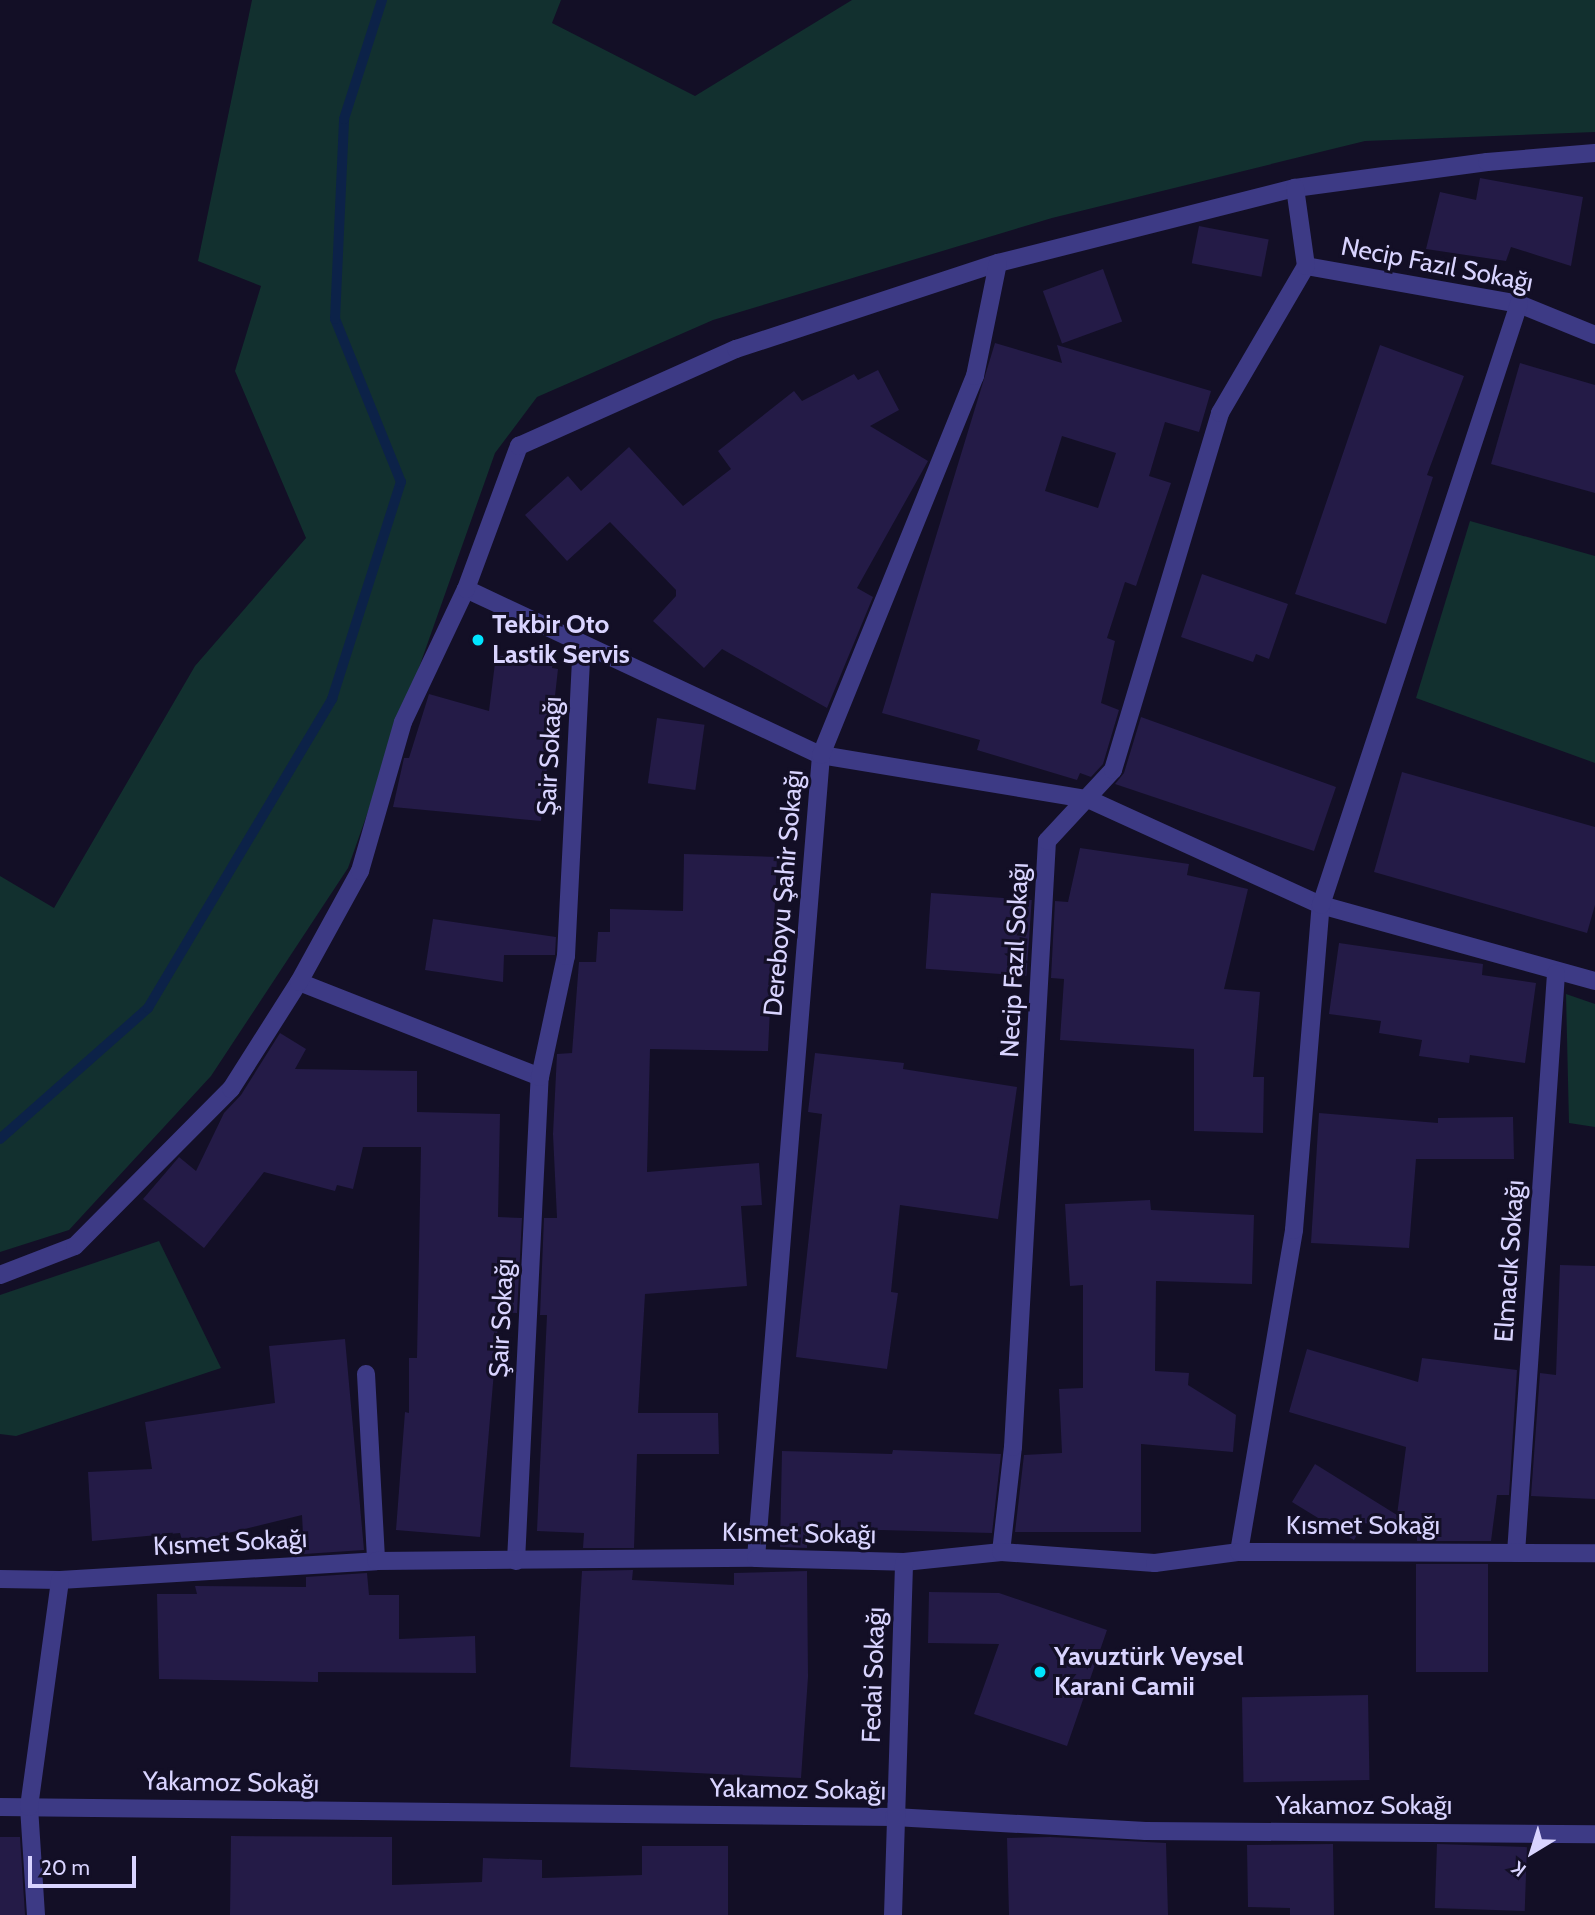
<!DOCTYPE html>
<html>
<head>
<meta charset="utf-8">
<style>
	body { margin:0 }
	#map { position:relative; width:1595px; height:1915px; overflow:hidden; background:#130f26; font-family:Cabin,sans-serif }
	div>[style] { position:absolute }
	.green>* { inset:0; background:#12302f }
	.stream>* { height:10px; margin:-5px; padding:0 5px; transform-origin:5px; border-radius:5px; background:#0c2248 }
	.building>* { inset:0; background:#241b47; transform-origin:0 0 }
	.minor>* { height:18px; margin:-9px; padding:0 9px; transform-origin:9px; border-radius:9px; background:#3d3a85 }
	.dots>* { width:19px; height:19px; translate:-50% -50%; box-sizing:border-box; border:4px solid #130f26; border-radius:50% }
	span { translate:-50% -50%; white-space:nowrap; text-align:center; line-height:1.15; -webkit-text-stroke:6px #130f26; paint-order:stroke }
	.street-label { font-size:26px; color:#d9d4ff }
	.poi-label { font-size:26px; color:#d9d4ff; font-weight:700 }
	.left { translate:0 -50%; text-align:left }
	.north { position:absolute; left:1497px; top:1817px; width:70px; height:70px; -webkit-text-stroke:5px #130f26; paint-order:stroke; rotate:218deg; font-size:19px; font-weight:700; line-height:28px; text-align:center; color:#d9d4ff }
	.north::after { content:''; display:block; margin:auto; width:24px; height:32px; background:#d9d4ff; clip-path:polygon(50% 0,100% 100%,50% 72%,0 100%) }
	.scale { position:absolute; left:28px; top:1856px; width:108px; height:32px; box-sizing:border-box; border:4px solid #d9d4ff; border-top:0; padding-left:9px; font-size:21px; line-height:24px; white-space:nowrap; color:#d9d4ff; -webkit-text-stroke:5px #130f26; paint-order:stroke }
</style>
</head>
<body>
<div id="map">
	<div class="green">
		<i style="clip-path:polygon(252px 0,561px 0,552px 23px,695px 96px,852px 0,1595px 0,1595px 132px,1365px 141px,1052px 218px,713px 320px,537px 397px,495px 453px,348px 868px,211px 1076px,69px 1230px,0 1252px,0 876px,54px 908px,195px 666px,306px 538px,235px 371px,261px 286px,198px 261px)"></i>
		<i style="clip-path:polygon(1470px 521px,1595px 556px,1595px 763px,1416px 698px)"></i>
		<i style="clip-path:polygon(1566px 994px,1595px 1004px,1595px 1127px,1569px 1123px)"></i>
		<i style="clip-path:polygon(159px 1241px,221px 1368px,16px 1436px,0 1434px,0 1295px)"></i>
	</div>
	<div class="stream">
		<i style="left:0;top:1139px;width:198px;rotate:-41.5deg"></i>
		<i style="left:148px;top:1008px;width:360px;rotate:-59.2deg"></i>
		<i style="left:332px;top:699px;width:228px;rotate:-72.4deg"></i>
		<i style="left:401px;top:482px;width:176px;rotate:-112deg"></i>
		<i style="left:335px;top:319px;width:200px;rotate:-87.4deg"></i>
		<i style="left:344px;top:119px;width:125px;rotate:-72.3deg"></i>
	</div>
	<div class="building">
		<i style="clip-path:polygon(1480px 178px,1583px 197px,1571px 266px,1511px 247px,1506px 261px,1426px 249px,1440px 192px,1476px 200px)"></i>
		<i style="left:1199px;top:226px;width:71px;height:38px;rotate:11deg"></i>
		<i style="left:1103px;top:269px;width:56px;height:64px;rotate:70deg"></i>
		<i style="clip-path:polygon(evenodd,995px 343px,1062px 363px,1057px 345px,1211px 391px,1199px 432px,1165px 422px,1149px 476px,1171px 483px,1136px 586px,1125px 582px,1107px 638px,1115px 641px,1101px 703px,1119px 710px,1103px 764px,1091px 777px,1080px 773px,1077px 780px,977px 750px,980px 740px,882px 713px,995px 343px,1062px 436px,1116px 453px,1098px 508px,1045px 491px,1062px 436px)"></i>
		<i style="clip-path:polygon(1380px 345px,1464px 376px,1427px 475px,1433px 477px,1386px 624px,1295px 594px)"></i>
		<i style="clip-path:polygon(1520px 363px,1595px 385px,1595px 493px,1491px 464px)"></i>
		<i style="clip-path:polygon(878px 370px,899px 410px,870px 426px,928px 461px,857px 588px,873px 597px,827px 708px,722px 649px,704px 668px,653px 621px,676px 596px,676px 590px,610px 522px,567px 561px,525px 515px,568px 476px,581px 491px,629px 447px,683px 506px,731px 469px,718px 451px,794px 391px,802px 401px,854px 374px,858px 380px)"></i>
		<i style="clip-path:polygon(1202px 574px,1288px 604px,1269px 659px,1256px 654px,1253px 662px,1181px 637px)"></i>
		<i style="clip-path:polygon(496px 655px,553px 663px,552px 668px,558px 669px,541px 821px,393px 807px,404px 758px,409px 758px,429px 694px,489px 711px)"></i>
		<i style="clip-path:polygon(1141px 717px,1336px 787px,1314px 851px,1115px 784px,1124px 773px)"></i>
		<i style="left:657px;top:718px;width:48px;height:66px;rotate:8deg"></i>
		<i style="clip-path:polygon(1402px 772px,1595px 827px,1595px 905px,1587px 933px,1374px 872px)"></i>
		<i style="clip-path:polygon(1080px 848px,1189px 864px,1187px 875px,1248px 889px,1224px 989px,1260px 992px,1253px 1077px,1264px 1077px,1263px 1133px,1194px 1131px,1194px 1049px,1060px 1040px,1064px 979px,1051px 978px,1055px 901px,1068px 902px)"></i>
		<i style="clip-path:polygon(684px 854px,777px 857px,768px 1051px,650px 1049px,647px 1172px,759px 1163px,762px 1205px,741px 1206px,747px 1286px,645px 1294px,638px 1413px,718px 1413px,719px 1454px,637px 1454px,634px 1548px,583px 1548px,584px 1533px,537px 1531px,547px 1315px,540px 1315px,544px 1218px,557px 1218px,553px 1134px,557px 1054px,572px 1053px,579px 962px,596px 962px,598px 932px,610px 932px,610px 909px,683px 911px)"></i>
		<i style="left:931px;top:893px;width:101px;height:76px;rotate:4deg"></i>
		<i style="clip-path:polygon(433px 919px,556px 937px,555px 955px,504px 955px,503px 982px,425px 970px)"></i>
		<i style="clip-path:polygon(1339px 943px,1483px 964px,1482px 975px,1536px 983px,1525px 1063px,1470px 1055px,1469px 1063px,1419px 1056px,1422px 1040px,1379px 1033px,1381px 1021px,1329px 1014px)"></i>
		<i style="clip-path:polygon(280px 1033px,306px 1049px,295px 1069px,417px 1071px,417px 1112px,500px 1114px,498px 1217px,522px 1218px,517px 1313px,499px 1312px,480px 1537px,396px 1530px,405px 1412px,409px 1413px,409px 1358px,417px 1358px,421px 1147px,363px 1147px,353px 1189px,337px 1185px,335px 1191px,264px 1172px,204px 1248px,143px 1199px,179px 1157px,196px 1171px,224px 1113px,241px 1095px)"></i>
		<i style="clip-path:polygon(815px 1053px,904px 1063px,903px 1069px,1017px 1087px,998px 1219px,900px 1205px,891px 1292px,898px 1293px,887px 1369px,796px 1357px,822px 1114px,808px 1112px)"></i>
		<i style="clip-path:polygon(1319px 1113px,1438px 1123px,1438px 1118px,1513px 1117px,1514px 1159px,1416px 1159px,1409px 1248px,1311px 1243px)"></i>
		<i style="clip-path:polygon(1150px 1200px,1151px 1210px,1254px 1215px,1252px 1284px,1156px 1281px,1155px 1371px,1189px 1373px,1188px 1385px,1236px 1415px,1233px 1452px,1141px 1444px,1141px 1532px,1015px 1532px,1024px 1455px,1062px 1453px,1059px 1389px,1083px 1388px,1083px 1285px,1070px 1286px,1065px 1204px)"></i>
		<i style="clip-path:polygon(1560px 1265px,1595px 1266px,1595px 1499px,1531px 1496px,1540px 1373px,1556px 1375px)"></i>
		<i style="clip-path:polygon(345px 1339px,364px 1550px,304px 1554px,302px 1515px,183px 1544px,180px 1533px,92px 1541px,88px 1472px,152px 1469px,145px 1422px,275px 1403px,269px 1346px)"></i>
		<i style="clip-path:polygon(1307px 1349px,1418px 1382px,1422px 1358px,1517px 1370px,1509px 1495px,1497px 1495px,1491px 1541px,1417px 1541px,1417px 1530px,1364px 1523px,1354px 1540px,1292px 1502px,1315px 1464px,1397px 1515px,1406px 1447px,1289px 1412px)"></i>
		<i style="clip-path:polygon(893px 1450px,1001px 1454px,992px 1533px,807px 1528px,807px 1548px,780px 1547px,782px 1451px,892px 1454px)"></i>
		<i style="left:1416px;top:1564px;width:72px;height:108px"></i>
		<i style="clip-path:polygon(633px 1570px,632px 1580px,734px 1585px,734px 1573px,807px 1571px,808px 1677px,801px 1778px,570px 1767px,582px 1571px)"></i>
		<i style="clip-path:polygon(367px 1573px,369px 1595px,399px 1595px,399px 1639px,475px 1636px,476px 1673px,318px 1672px,318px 1682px,159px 1679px,157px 1594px,197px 1594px,195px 1586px,306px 1587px,306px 1577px)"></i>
		<i style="clip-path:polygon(929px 1592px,999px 1593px,1107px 1630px,1067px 1746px,974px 1714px,999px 1644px,928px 1643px)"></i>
		<i style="left:1368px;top:1695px;width:85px;height:126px;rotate:89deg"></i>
		<i style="clip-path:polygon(231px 1836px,392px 1837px,392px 1885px,482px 1882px,483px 1858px,542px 1860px,542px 1878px,642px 1875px,642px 1846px,728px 1846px,728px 1915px,230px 1915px)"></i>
		<i style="clip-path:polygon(0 1837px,20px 1837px,25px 1915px,0 1915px)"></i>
		<i style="clip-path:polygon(1050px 1837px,1166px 1843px,1168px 1915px,1009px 1915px,1007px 1838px)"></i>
		<i style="clip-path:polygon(1333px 1844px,1334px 1915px,1290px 1915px,1290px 1908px,1248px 1907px,1247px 1845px)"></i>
		<i style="left:1437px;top:1844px;width:90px;height:64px;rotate:2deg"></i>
	</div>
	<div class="minor">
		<i style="left:1306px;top:266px;width:216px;rotate:10.1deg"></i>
		<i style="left:1519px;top:304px;width:82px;rotate:22.2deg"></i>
		<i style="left:466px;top:589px;width:392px;rotate:25.1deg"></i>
		<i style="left:821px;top:755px;width:271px;rotate:9.4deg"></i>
		<i style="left:1088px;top:799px;width:256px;rotate:24.5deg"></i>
		<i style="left:1321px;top:905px;width:284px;rotate:15.5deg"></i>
		<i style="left:299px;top:982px;width:259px;rotate:21.5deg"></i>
		<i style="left:0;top:1275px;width:80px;rotate:-21.1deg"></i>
		<i style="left:75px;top:1246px;width:221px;rotate:-45.2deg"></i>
		<i style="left:231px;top:1089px;width:127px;rotate:-57.6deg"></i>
		<i style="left:299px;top:982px;width:127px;rotate:-61.2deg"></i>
		<i style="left:360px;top:871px;width:155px;rotate:-73.9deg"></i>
		<i style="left:403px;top:722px;width:147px;rotate:-64.7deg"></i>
		<i style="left:466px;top:589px;width:153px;rotate:-69.7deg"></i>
		<i style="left:519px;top:446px;width:238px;rotate:-24.1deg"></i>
		<i style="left:736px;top:349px;width:276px;rotate:-18.2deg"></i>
		<i style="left:998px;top:263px;width:306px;rotate:-14.2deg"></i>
		<i style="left:1295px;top:188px;width:194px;rotate:-7.7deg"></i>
		<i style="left:1487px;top:162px;width:108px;rotate:-4.8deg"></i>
		<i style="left:366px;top:1374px;width:187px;rotate:86.9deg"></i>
		<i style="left:1001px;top:1552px;width:106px;rotate:-83.5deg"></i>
		<i style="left:1013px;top:1447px;width:607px;rotate:-86.79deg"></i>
		<i style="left:1047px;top:841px;width:97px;rotate:-47.1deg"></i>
		<i style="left:1113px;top:770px;width:373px;rotate:-73.3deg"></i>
		<i style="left:1220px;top:413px;width:170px;rotate:-59.7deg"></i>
		<i style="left:1306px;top:266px;width:79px;rotate:-98deg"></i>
		<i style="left:1239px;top:1552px;width:327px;rotate:-80.3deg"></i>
		<i style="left:1294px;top:1230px;width:326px;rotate:-85.3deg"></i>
		<i style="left:1321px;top:905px;width:633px;rotate:-71.77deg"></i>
		<i style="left:1516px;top:1553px;width:581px;rotate:-86.05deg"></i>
		<i style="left:756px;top:1558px;width:806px;rotate:-85.37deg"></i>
		<i style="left:821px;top:755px;width:409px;rotate:-67.9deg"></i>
		<i style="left:975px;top:376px;width:115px;rotate:-78.5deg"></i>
		<i style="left:516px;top:1561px;width:485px;rotate:-87.2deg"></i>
		<i style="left:540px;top:1077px;width:124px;rotate:-77.9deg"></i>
		<i style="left:566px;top:956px;width:312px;rotate:-87.1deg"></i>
		<i style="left:0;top:1579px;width:60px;rotate:1deg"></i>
		<i style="left:60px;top:1580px;width:317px;rotate:-3.4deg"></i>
		<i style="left:376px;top:1561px;width:380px;rotate:-0.5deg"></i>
		<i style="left:756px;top:1558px;width:148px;rotate:1.5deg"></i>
		<i style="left:904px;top:1562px;width:98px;rotate:-5.9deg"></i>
		<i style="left:1001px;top:1552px;width:154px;rotate:4.1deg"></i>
		<i style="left:1155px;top:1563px;width:85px;rotate:-7.5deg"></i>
		<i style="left:1239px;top:1552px;width:356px;rotate:0.2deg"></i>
		<i style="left:0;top:1807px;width:894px;rotate:0.64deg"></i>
		<i style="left:894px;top:1817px;width:252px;rotate:3.2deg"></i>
		<i style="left:1146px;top:1831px;width:449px;rotate:0.4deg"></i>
		<i style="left:36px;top:1915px;width:108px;rotate:-93.7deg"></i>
		<i style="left:29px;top:1807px;width:229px;rotate:-82.2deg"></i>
		<i style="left:893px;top:1915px;width:353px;rotate:-88.2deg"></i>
	</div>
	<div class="dots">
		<i style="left:478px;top:640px;background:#00e5ff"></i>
		<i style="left:1040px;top:1672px;background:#00e5ff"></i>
	</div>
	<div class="street-label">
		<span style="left:1437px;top:265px;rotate:11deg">Necip Fazıl Sokağı</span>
		<span style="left:550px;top:756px;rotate:-87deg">Şair Sokağı</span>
		<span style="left:784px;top:893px;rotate:-85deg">Dereboyu Şahir Sokağı</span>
		<span style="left:1015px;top:960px;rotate:-87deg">Necip Fazıl Sokağı</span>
		<span style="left:1510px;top:1261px;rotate:-86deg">Elmacık Sokağı</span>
		<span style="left:502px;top:1318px;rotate:-87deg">Şair Sokağı</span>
		<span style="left:1363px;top:1526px">Kısmet Sokağı</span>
		<span style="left:799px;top:1534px;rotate:1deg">Kısmet Sokağı</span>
		<span style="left:230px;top:1543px;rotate:-3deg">Kısmet Sokağı</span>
		<span style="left:874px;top:1675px;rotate:-88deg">Fedai Sokağı</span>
		<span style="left:231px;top:1783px;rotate:1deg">Yakamoz Sokağı</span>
		<span style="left:798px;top:1790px;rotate:1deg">Yakamoz Sokağı</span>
		<span style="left:1364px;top:1806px">Yakamoz Sokağı</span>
	</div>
	<div class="poi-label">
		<span class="left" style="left:492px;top:640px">Tekbir Oto<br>Lastik Servis</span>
		<span class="left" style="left:1054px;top:1672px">Yavuztürk Veysel<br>Karani Camii</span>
	</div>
	<div class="north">K</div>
	<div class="scale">20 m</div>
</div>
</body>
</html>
